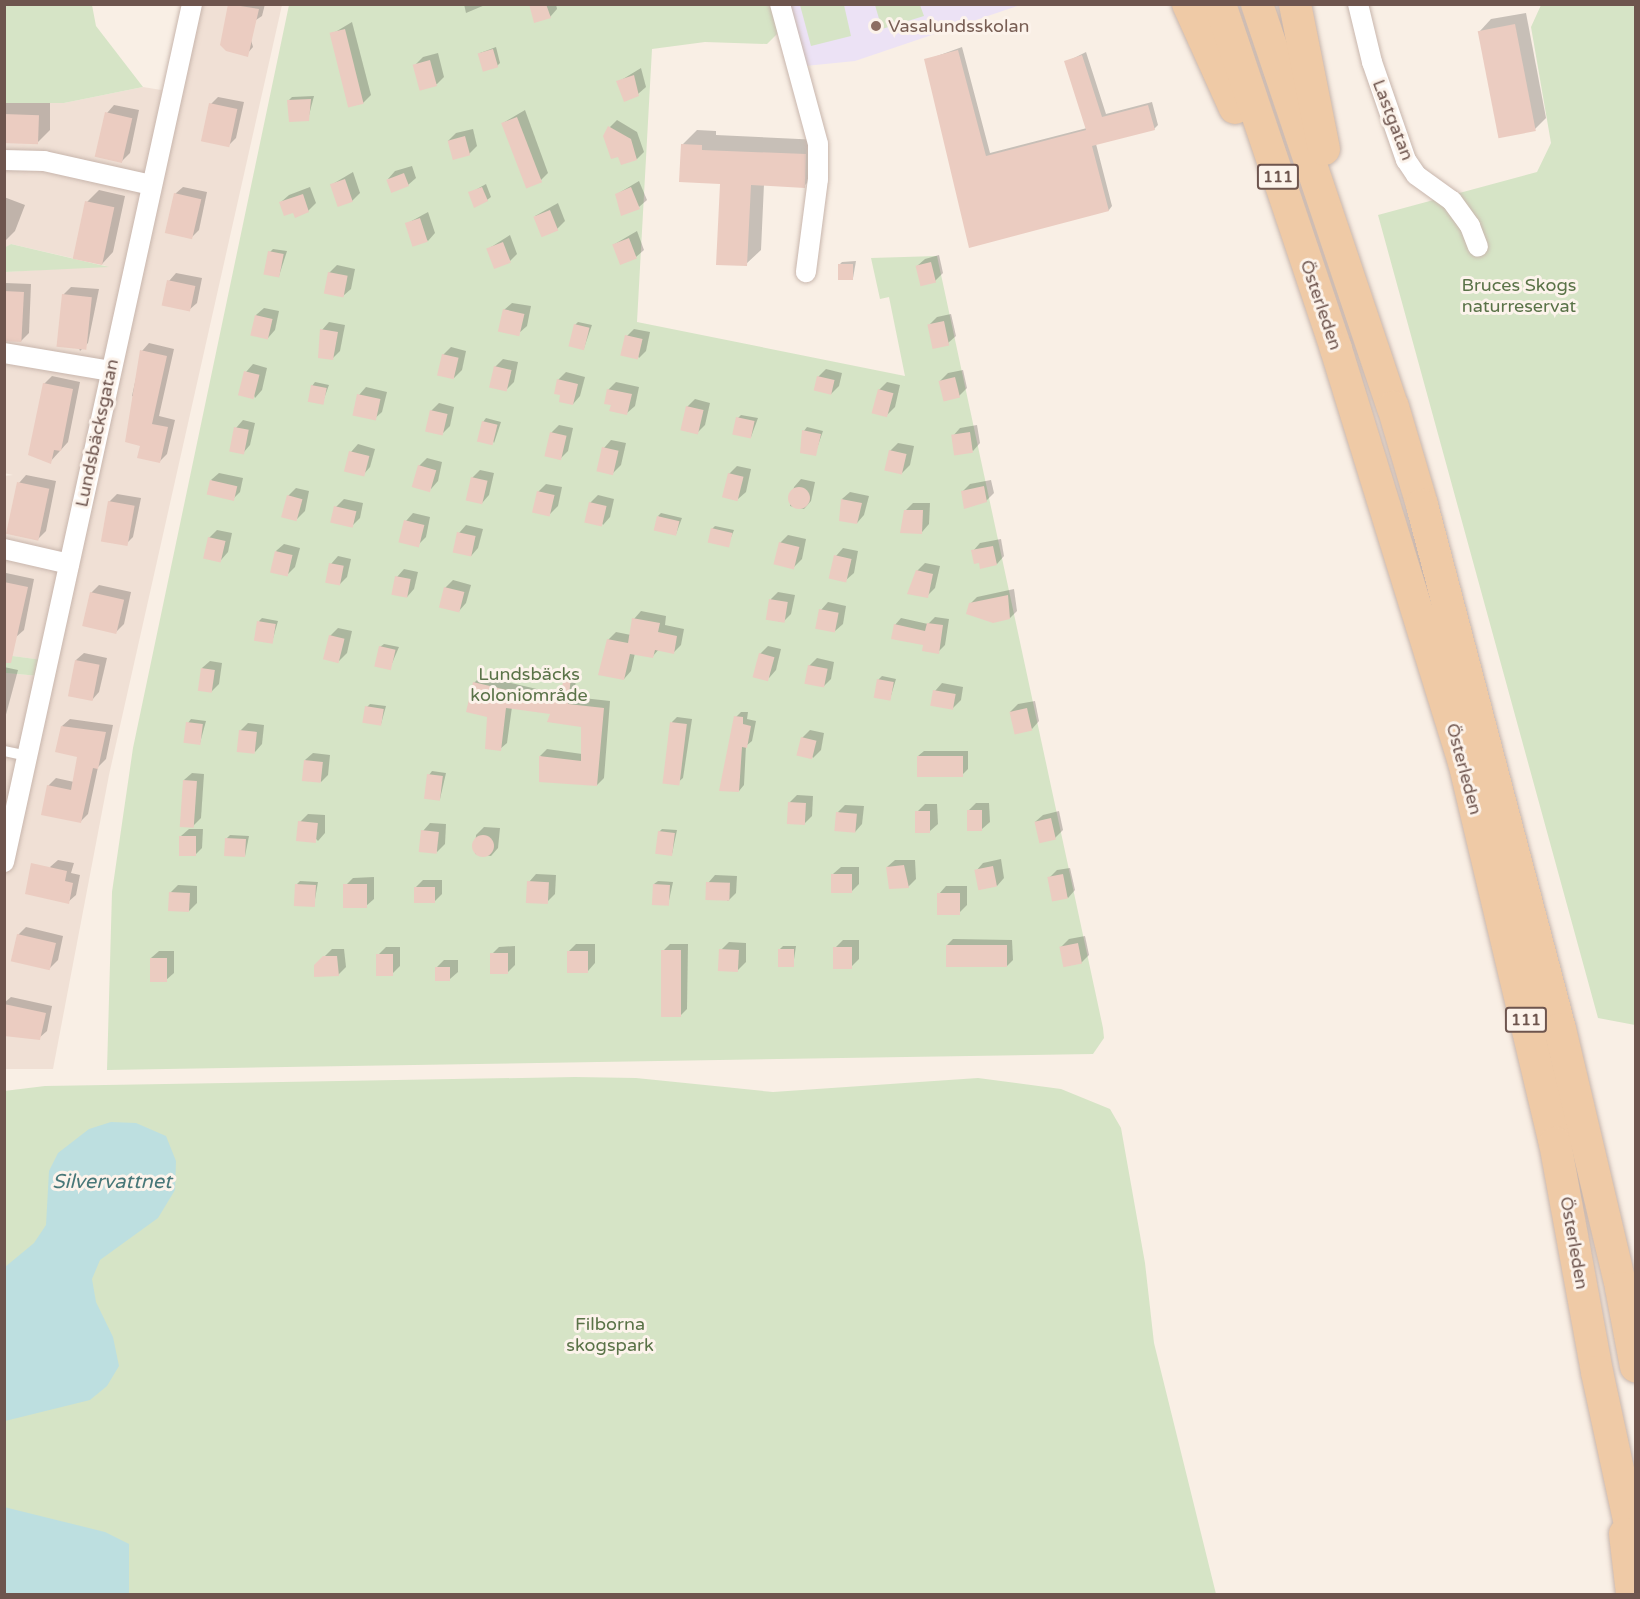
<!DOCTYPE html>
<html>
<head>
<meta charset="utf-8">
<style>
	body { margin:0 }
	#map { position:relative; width:1640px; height:1599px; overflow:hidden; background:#f9efe5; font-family:"Varela Round",sans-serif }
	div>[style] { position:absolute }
	.residential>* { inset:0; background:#f0e0d5 }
	.education>* { inset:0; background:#ece2f5 }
	.green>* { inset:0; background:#d6e4c6 }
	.water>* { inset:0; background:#bddfe0 }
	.shadow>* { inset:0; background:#0003 }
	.building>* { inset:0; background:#ebccc1; transform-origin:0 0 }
	.round { border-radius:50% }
	.roads { filter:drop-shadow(0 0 2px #c8b6ad) drop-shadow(0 0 2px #c8b6ad) }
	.lane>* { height:10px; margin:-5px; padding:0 5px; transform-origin:5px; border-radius:5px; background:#fff }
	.street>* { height:20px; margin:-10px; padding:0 10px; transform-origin:10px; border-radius:10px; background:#fff }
	.primary>* { height:32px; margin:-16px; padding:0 16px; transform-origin:16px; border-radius:16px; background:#efcaa6 }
	.dots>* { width:16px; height:16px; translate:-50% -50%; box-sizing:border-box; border:3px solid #fcf3eb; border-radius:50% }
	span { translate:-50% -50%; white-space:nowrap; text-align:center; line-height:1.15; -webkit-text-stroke:6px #fcf3eb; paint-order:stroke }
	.shield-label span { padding:2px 4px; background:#fcf3eb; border:2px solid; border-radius:4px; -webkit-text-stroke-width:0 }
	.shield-label { font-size:16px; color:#6e554e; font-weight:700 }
	.education-label { font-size:18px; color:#785e54 }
	.left { translate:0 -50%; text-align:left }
	.street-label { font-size:18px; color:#6e554e }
	.park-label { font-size:18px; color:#5a7348 }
	.water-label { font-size:20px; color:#477778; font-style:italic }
	.frame { position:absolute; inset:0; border:6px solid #6e554e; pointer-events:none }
</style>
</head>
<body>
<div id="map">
	<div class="residential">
		<i style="clip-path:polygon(197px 5px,282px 5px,109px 775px,53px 1069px,5px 1069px,5px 673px,40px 676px,42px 660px,5px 655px,4px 476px,13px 475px,4px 473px,5px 272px,106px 266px,11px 244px,5px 248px,5px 103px,64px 103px,143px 87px,180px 93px)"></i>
	</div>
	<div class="education">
		<i style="clip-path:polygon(789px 5px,1020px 5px,855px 61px,805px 66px)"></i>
	</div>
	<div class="green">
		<i style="clip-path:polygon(5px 4px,92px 5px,96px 26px,143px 87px,64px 103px,5px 103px)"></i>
		<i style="clip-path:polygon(289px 5px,771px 5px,779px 32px,767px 44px,705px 42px,652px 49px,637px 322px,905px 376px,889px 297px,880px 299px,871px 258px,937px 256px,1103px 1028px,1104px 1038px,1093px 1054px,107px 1070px,112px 892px,133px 748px)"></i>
		<i style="clip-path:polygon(800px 5px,844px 5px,851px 36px,811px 46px)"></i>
		<i style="clip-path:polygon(875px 5px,920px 5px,924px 16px,882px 29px)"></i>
		<i style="clip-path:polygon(1541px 5px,1635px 5px,1635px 1025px,1598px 1018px,1378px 215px,1537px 172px,1551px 143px,1531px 27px)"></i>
		<i style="clip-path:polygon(11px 244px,109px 267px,5px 272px,4px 248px)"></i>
		<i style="clip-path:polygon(5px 655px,43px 660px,40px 676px,5px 673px)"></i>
		<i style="clip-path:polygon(575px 1077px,636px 1078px,773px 1092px,978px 1078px,1061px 1089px,1110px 1109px,1121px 1128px,1145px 1263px,1154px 1343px,1216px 1594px,5px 1594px,4px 1091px,45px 1086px)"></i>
	</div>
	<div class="water">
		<i style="clip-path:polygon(111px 1122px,136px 1123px,166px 1136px,176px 1161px,175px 1190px,158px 1218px,100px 1260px,92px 1279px,96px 1302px,113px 1337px,119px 1366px,107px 1386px,90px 1400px,5px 1421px,5px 1267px,34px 1243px,46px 1225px,49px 1171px,58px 1153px,89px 1129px)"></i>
		<i style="clip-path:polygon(4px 1507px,105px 1532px,129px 1544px,129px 1594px,5px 1594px)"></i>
	</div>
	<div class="shadow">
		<i style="clip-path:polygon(229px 4px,265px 4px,262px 16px,247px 26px,253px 47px,246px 55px)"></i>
		<i style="clip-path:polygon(464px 4px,485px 4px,485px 5px,466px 13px)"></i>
		<i style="clip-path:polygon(531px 4px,556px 4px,557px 9px,550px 17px)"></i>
		<i style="clip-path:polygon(1526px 13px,1546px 118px,1534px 130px,1480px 31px,1491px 19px)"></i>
		<i style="clip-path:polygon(352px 22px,371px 95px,363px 103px,332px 34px)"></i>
		<i style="clip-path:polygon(496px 47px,500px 63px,497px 66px,480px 53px)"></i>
		<i style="clip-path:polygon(962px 47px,990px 153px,1087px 128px,1066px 62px,1086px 52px,1106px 114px,1152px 102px,1158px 125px,1154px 129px,1096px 144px,1112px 206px,1109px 210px,970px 246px,926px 60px)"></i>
		<i style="clip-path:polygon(438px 53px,444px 77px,437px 84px,421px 88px,415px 65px,423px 57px)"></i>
		<i style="clip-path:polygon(641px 68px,646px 87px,638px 94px,618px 82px)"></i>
		<i style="clip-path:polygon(314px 96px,308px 119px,289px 100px,292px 97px)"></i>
		<i style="clip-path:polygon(218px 97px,244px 102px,236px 138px,229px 145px,211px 104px)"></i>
		<i style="clip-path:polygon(4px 103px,50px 103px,50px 130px,38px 142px,4px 142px)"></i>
		<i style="clip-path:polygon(114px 105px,139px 110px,130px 153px,122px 161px,107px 113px)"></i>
		<i style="clip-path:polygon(525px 110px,548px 173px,541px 180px,503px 123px)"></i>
		<i style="clip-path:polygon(617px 120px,637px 132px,644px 152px,637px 159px,619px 155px,610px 127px)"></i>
		<i style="clip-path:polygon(473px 129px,477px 146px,469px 154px,448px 141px,456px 133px)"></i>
		<i style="clip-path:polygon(697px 130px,716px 131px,716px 135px,820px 140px,819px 171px,804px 186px,764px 184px,761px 250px,746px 264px,721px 182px,682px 145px)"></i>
		<i style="clip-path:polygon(412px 166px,416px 178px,408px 185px,388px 179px,395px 171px)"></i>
		<i style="clip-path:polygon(353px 172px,360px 193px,352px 201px,331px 185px)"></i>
		<i style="clip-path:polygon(639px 181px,647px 200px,639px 207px,617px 194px)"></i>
		<i style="clip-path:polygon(486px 184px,491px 197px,487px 200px,470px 193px)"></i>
		<i style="clip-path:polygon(183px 187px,207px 192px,199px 230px,191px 238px,175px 194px)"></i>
		<i style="clip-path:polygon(310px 187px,316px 203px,308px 211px,281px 202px,289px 195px)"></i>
		<i style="clip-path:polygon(99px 190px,125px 196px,113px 252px,102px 264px,87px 202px)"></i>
		<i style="clip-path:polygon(4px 197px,25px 205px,15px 231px,4px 242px)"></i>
		<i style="clip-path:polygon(558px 203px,565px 221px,557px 229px,535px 216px)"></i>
		<i style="clip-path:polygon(428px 212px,435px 233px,428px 241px,406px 224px)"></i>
		<i style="clip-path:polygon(637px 231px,644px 250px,636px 257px,613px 245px)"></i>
		<i style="clip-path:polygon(510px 235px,517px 254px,510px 261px,488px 249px)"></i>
		<i style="clip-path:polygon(273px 249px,287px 251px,279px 276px,270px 252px)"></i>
		<i style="clip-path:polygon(939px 255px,943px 273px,935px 281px,917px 266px,925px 259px)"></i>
		<i style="clip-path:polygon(856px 261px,853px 278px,839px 265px,842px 262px)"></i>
		<i style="clip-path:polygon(337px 265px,355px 269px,351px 289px,343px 296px,329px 273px)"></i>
		<i style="clip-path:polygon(176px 273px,202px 278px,197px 303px,189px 310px,169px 281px)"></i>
		<i style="clip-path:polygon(5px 283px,31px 284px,29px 333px,21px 341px,4px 340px)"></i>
		<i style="clip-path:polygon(71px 287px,99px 289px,88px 343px,80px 351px,63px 295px)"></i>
		<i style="clip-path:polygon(512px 303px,531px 306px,527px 326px,519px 333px,504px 310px)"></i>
		<i style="clip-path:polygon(264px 308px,279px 311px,275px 330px,268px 338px,256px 315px)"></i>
		<i style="clip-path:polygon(951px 314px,956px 336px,948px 343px,929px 325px,937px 317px)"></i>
		<i style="clip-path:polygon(329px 322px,345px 325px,340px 351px,332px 359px,322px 330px)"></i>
		<i style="clip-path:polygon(578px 322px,592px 325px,584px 348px,575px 325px)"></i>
		<i style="clip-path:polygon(634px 329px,650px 332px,646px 351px,639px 358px,627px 336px)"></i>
		<i style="clip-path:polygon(149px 343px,174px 349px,159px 416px,175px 420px,167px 454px,160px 461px,142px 444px,137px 398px,132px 396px,142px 351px)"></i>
		<i style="clip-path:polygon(451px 347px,466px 351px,462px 370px,454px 378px,443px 355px)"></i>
		<i style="clip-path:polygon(503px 359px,518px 362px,514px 382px,507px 389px,495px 367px)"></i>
		<i style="clip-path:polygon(253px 364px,267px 368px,262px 390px,255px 398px,246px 372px)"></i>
		<i style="clip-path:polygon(826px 369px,842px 373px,839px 386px,831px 394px,818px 377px)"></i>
		<i style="clip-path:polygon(963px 370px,967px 388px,959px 396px,940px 381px,948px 373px)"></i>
		<i style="clip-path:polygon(566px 372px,585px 377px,580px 396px,573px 404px,562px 394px,558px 380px)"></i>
		<i style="clip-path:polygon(52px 376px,80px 382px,68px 442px,50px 462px,44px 384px)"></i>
		<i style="clip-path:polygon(315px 382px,329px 385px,322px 404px,312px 386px)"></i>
		<i style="clip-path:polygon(616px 382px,639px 387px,635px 406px,627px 413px,612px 404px,608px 390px)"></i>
		<i style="clip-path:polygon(887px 382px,900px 385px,895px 407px,887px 415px,879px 390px)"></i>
		<i style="clip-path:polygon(366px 387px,387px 392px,382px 412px,374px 419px,359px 395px)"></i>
		<i style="clip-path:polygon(695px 399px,710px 403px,705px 425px,697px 433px,687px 407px)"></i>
		<i style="clip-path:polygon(439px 403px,454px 407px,450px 426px,443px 433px,431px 411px)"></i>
		<i style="clip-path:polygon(741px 415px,758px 418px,751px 437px,738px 418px)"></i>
		<i style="clip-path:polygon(486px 418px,501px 422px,494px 443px,483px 422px)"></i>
		<i style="clip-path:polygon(243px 420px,255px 423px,250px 445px,243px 453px,236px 428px)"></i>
		<i style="clip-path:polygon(559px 425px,573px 428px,568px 451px,561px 458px,551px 433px)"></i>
		<i style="clip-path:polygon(977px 425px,980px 443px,973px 451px,953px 436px,960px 428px)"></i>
		<i style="clip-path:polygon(807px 427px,823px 431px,815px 454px,804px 431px)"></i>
		<i style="clip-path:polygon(611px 440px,626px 443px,621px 465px,613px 473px,604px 448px)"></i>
		<i style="clip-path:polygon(898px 443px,914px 446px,910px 465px,902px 473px,890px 451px)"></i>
		<i style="clip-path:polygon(358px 444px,375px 449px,370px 467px,363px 475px,351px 452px)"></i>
		<i style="clip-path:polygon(427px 458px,442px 462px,438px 481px,431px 489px,419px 466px)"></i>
		<i style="clip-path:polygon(737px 466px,751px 469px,746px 492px,738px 499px,729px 474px)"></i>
		<i style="clip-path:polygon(480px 470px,494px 473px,489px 495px,482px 503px,472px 478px)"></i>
		<i style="clip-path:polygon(219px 473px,243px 478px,240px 492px,233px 499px,211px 480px)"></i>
		<i style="clip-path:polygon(26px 475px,56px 481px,46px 531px,38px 539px,19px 483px)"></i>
		<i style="clip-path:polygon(801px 479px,815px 482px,811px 501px,804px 509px,790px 506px,794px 487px)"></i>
		<i style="clip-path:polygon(991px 480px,994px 493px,986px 501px,962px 492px,970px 484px)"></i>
		<i style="clip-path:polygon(546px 484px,562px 487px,558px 506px,550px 514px,538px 492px)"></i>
		<i style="clip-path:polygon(296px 488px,309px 491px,305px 511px,297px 519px,288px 496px)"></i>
		<i style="clip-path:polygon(850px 492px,869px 496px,864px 515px,857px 523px,842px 499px)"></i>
		<i style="clip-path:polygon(117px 494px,141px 498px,133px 537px,125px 545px,109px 502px)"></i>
		<i style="clip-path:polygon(598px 495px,614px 499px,610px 517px,603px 525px,590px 503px)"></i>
		<i style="clip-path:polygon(344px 499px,363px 503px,360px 518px,352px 526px,336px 507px)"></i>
		<i style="clip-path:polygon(913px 503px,930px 503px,929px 524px,922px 532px,906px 510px)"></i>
		<i style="clip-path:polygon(413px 513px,430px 517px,426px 537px,418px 545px,406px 521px)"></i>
		<i style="clip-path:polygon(661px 513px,682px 518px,676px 534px,658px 516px)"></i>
		<i style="clip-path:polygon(466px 525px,483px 529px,478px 548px,471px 556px,459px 533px)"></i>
		<i style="clip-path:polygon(715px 526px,734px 530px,728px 545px,712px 529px)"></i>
		<i style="clip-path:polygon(217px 530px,232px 533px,228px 552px,221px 560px,209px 538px)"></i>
		<i style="clip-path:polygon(788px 535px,806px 539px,802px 559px,794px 567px,780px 543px)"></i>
		<i style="clip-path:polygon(1001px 539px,1004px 556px,997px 564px,973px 551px,980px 543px)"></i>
		<i style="clip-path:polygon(284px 544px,300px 548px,295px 567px,288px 574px,276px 551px)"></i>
		<i style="clip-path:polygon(843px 548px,858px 551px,854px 573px,846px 580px,836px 556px)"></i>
		<i style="clip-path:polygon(338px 556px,351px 559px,347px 577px,339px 585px,331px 564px)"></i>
		<i style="clip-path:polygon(925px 563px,940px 566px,935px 588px,927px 596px,917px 571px)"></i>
		<i style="clip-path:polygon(404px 569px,418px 572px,414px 589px,407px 597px,397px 577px)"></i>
		<i style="clip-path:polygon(6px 573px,34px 579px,24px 630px,16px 637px,4px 635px)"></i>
		<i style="clip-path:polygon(453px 580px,471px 585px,466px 603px,459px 611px,445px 588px)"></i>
		<i style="clip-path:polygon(99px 585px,131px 592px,124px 624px,116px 632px,91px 593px)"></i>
		<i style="clip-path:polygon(1014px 589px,1017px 611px,1010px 618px,970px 604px,977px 597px)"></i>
		<i style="clip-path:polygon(778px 592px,795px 595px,791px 614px,783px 622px,767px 619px,771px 599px)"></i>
		<i style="clip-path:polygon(828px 602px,846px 606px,843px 624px,835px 631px,821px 610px)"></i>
		<i style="clip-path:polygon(641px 611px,666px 616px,665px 625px,684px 629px,681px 645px,674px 652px,659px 649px,653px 656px,635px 653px,631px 671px,624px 679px,608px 640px,616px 632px,631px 635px,634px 619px)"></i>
		<i style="clip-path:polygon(935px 617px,949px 619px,945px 645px,938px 652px,895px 625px,901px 618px,928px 624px)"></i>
		<i style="clip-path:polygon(262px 618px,278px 621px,272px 642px,259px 621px)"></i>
		<i style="clip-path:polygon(338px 628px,352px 631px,347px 653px,339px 661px,330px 636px)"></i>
		<i style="clip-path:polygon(384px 644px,399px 647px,390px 668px,380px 647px)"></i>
		<i style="clip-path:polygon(768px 646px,781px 649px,776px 670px,769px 678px,760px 654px)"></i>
		<i style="clip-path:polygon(84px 653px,107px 658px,99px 692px,92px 700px,76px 660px)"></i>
		<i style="clip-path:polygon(817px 658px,834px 662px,831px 679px,823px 687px,809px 666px)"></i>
		<i style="clip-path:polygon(210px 661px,222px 663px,219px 684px,211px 692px,202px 668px)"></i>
		<i style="clip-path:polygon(4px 667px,18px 670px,4px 722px)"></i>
		<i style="clip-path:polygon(574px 669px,577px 670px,574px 697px,610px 701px,604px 778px,597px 785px,540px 756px,547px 749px,582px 754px,584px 727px,552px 713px,512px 707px,507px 743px,500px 749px,474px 683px,481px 676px,558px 694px)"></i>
		<i style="clip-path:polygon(882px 676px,896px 679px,890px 699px,878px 680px)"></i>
		<i style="clip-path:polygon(942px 683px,963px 687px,961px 700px,953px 708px,935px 691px)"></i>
		<i style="clip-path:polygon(1035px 701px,1039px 721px,1032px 729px,1010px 712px,1018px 704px)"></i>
		<i style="clip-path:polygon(370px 704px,386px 706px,381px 724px,367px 707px)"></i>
		<i style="clip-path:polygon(741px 712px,748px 712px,747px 719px,756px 721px,752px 741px,746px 746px,744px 785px,739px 791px,721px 790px,736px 717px)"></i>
		<i style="clip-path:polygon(677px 717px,692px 719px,683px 778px,677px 783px,672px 722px)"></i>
		<i style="clip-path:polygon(70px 719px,113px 725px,106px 759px,98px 767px,88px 814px,80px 822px,48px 786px,56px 778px,74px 782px,79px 756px,62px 726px)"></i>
		<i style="clip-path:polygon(191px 719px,206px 721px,200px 743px,188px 723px)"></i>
		<i style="clip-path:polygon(248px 723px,264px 725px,262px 744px,255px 752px,240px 731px)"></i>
		<i style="clip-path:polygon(810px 730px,824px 733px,821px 750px,813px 758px,802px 738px)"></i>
		<i style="clip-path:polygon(924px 751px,968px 751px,968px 769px,962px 775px,918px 756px)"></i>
		<i style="clip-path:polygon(313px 753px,330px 755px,328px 775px,321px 782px,305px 760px)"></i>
		<i style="clip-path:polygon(432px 771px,446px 773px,440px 799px,429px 775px)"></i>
		<i style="clip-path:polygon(192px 773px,204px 774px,201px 818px,193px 826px,184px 780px)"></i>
		<i style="clip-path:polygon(797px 795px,813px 796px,812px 816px,804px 824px,789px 803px)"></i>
		<i style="clip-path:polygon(976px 803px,989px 803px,990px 822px,982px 829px,968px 811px)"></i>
		<i style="clip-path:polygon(925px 804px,937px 804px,938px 824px,930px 831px,917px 812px)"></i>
		<i style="clip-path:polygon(845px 805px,864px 806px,862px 824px,855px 832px,838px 812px)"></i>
		<i style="clip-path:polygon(1059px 811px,1063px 830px,1055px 838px,1035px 822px,1043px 815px)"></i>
		<i style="clip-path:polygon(308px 814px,325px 815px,325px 833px,318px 841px,300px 822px)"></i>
		<i style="clip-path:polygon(430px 823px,446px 824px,445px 844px,437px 852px,423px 831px)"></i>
		<i style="clip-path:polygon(484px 827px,500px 828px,498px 848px,491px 856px,475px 854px,476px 835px)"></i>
		<i style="clip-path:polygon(189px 829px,203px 829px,202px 848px,194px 856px,181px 836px)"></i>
		<i style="clip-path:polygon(662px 829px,677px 830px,672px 854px,659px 832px)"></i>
		<i style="clip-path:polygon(230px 835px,249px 836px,245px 856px,226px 839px)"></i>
		<i style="clip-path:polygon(1001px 859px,1004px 878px,997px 886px,976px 871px,983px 863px)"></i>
		<i style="clip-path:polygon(58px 860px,74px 863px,71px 873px,80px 875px,76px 895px,68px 902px,50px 867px)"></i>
		<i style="clip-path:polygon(895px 860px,915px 860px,916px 879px,908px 887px,887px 867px)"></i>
		<i style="clip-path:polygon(841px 867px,859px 867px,859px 884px,851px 892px,833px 874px)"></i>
		<i style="clip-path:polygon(1070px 868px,1075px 890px,1068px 898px,1049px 878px,1057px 870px)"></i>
		<i style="clip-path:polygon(536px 874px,556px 875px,555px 894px,547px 902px,529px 882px)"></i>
		<i style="clip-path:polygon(715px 875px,737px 876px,736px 893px,728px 901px,708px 883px)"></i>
		<i style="clip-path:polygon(374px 877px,374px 899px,366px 906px,345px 886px,353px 878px)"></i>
		<i style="clip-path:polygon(423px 880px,442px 880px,442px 894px,434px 902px,415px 888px)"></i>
		<i style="clip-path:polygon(300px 881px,318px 882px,314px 905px,297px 884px)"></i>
		<i style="clip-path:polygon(658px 881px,673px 882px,668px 905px,654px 884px)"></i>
		<i style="clip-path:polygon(178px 885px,197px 886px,197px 903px,189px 911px,170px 893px)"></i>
		<i style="clip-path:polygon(946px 886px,967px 886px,967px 905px,960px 912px,939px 894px)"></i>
		<i style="clip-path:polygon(26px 927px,63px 936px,58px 960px,50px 968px,18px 935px)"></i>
		<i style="clip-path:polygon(1085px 936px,1089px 955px,1081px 963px,1061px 947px,1069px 939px)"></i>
		<i style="clip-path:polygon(953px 939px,1012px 940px,1013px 960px,1007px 966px,947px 945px)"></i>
		<i style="clip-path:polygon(843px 940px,859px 940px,859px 959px,851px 967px,835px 948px)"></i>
		<i style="clip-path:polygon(729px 942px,746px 943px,746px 962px,738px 970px,721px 950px)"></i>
		<i style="clip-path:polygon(576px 944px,595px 944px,595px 963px,588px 971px,568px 952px)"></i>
		<i style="clip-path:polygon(670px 944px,688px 944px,687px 1009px,680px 1016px,663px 951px)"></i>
		<i style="clip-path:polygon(515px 946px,515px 965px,508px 972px,492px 954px,499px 947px)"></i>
		<i style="clip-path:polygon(783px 946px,796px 946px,793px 966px,779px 950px)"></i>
		<i style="clip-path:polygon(386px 947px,400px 947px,400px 966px,392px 974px,378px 955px)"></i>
		<i style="clip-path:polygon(332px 949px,344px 949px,346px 967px,338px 975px,315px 966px)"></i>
		<i style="clip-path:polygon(159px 951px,174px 951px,174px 973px,166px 980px,151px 958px)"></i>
		<i style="clip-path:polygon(444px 960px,458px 960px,458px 972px,450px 979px,437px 967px)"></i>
		<i style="clip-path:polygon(11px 997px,52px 1006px,47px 1031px,39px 1038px,4px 1031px,4px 1003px)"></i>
	</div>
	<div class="building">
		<i style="clip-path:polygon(228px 4px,259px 9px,248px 57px,226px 51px,220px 45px)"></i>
		<i style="clip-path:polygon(529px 4px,546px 4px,551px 18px,534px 23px)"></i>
		<i style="left:1515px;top:24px;width:109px;height:38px;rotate:79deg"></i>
		<i style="left:345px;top:29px;width:77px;height:16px;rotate:76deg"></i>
		<i style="left:493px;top:49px;width:19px;height:16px;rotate:74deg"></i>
		<i style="clip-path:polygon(958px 50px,986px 156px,1086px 130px,1064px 61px,1082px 55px,1102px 117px,1148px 105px,1155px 130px,1092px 146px,1109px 211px,969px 248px,924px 59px)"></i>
		<i style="left:430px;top:60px;width:27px;height:18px;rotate:75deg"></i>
		<i style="clip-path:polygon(634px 75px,639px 96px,624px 102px,616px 81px)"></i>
		<i style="clip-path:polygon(311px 99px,309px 121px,289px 122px,287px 100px)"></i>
		<i style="left:209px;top:103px;width:29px;height:39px;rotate:12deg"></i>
		<i style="left:105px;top:112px;width:28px;height:46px;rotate:13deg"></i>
		<i style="left:4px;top:114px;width:35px;height:29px;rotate:2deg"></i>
		<i style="left:517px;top:117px;width:70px;height:17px;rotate:69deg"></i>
		<i style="clip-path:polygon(608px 126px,631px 139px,637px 160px,621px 165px,618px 157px,611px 159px,603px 136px)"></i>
		<i style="left:465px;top:136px;width:20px;height:18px;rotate:75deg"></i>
		<i style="clip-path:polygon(681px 144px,702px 145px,702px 150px,806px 154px,805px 188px,751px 185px,747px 266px,716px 265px,720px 184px,679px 182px)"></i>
		<i style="left:404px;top:173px;width:14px;height:19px;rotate:69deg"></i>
		<i style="left:345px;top:179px;width:24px;height:16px;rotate:71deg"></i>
		<i style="clip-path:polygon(482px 187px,488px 201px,474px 208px,468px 192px)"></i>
		<i style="clip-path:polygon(631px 187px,640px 209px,621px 216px,615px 194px)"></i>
		<i style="left:174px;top:193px;width:28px;height:41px;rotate:13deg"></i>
		<i style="clip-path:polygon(303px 194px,309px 212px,295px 218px,293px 213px,284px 216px,279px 202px)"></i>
		<i style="left:85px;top:201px;width:30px;height:59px;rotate:12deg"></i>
		<i style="left:550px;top:210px;width:22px;height:18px;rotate:68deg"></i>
		<i style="left:420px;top:218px;width:25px;height:16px;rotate:72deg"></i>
		<i style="left:629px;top:238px;width:22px;height:18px;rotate:69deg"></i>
		<i style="left:503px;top:242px;width:22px;height:18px;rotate:69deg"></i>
		<i style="left:268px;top:251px;width:16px;height:24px;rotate:11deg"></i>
		<i style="left:931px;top:262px;width:21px;height:16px;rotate:76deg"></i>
		<i style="left:838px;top:264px;width:15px;height:16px"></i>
		<i style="left:328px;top:272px;width:20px;height:22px;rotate:11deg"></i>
		<i style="left:167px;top:280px;width:29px;height:26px;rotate:12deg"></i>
		<i style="left:4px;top:291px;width:20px;height:50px;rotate:3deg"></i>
		<i style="left:62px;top:294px;width:30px;height:53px;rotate:6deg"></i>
		<i style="left:503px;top:309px;width:22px;height:23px;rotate:13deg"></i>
		<i style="left:255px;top:315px;width:18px;height:21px;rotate:13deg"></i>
		<i style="left:944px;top:321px;width:25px;height:17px;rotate:78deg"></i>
		<i style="left:574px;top:324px;width:16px;height:23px;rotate:14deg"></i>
		<i style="clip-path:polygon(320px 329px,338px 332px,333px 360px,318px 358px)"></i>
		<i style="left:625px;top:335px;width:18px;height:21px;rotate:13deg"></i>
		<i style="clip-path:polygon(140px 350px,167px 356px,152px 424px,168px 427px,160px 463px,137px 458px,140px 446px,125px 442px)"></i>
		<i style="left:442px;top:354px;width:17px;height:22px;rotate:13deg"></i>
		<i style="left:494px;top:366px;width:18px;height:22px;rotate:13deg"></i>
		<i style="left:244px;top:371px;width:16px;height:25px;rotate:14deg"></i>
		<i style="left:817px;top:376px;width:18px;height:15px;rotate:13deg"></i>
		<i style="left:955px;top:377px;width:21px;height:17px;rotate:76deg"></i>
		<i style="clip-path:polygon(557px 379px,578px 384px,573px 405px,559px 402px,560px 395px,554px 394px)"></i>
		<i style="clip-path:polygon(43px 383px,73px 389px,61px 451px,54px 450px,51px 464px,28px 455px)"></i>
		<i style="left:311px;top:385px;width:16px;height:17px;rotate:11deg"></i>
		<i style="clip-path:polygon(607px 389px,632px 394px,627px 415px,609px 411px,611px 405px,604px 404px)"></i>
		<i style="left:878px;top:389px;width:16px;height:25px;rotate:15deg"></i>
		<i style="left:357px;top:394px;width:24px;height:22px;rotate:12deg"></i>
		<i style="left:686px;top:406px;width:18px;height:25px;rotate:13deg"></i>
		<i style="left:430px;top:410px;width:18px;height:22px;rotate:13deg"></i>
		<i style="left:736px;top:417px;width:19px;height:18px;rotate:12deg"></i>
		<i style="left:482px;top:421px;width:16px;height:21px;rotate:14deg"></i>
		<i style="left:234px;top:427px;width:15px;height:25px;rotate:11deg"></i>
		<i style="clip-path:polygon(802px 430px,821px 434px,816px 456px,800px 453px)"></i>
		<i style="left:550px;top:432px;width:17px;height:25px;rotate:13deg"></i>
		<i style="left:970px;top:432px;width:21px;height:19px;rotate:82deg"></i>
		<i style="left:602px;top:447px;width:17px;height:25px;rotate:13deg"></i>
		<i style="left:889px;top:450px;width:18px;height:21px;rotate:13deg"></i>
		<i style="left:349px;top:451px;width:21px;height:21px;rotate:14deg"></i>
		<i style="left:418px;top:465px;width:19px;height:23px;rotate:16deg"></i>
		<i style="left:728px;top:473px;width:16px;height:25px;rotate:14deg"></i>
		<i style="left:471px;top:477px;width:17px;height:24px;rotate:13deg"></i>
		<i style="left:210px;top:480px;width:28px;height:15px;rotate:13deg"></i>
		<i style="left:17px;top:482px;width:33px;height:53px;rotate:12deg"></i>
		<i style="clip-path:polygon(984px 486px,987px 502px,964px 509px,961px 491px)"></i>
		<i class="round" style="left:788px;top:487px;width:22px;height:22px"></i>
		<i style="left:537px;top:491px;width:18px;height:22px;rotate:13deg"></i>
		<i style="left:287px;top:495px;width:16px;height:23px;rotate:15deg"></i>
		<i style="clip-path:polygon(841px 499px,862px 503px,857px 524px,839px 521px)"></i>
		<i style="left:108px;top:501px;width:27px;height:41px;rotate:10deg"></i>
		<i style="left:589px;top:502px;width:18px;height:21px;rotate:13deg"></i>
		<i style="left:334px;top:506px;width:23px;height:17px;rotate:13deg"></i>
		<i style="clip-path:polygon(904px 510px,923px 510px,922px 534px,900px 533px)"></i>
		<i style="left:657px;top:516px;width:23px;height:15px;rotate:13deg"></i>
		<i style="left:404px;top:520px;width:21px;height:23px;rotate:14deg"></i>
		<i style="left:711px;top:528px;width:22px;height:15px;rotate:13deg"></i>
		<i style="left:457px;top:532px;width:19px;height:21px;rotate:12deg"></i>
		<i style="left:208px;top:537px;width:18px;height:22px;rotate:13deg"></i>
		<i style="left:779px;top:542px;width:21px;height:23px;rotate:14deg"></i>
		<i style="clip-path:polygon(993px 546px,997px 565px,980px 569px,979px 563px,974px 564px,971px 550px)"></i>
		<i style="left:275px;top:551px;width:18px;height:22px;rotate:13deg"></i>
		<i style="left:834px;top:555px;width:18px;height:24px;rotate:13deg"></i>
		<i style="left:329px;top:563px;width:15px;height:20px;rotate:11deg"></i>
		<i style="clip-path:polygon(916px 570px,933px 574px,928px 598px,907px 594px)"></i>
		<i style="left:395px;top:576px;width:16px;height:19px;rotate:11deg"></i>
		<i style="clip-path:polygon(4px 582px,28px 587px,11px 663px,4px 663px)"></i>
		<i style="left:444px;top:587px;width:21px;height:21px;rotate:14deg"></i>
		<i style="left:90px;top:592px;width:35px;height:35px;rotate:13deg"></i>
		<i style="clip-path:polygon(1008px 595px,1010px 619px,993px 623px,966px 614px,969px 603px)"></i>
		<i style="left:769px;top:599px;width:19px;height:21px;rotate:9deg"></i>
		<i style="left:819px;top:609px;width:20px;height:20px;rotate:11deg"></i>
		<i style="clip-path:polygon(632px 618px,660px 623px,658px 632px,677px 636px,674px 654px,655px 650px,653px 658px,630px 654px,624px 680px,598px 675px,607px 639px,628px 643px)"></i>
		<i style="left:257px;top:621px;width:19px;height:20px;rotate:9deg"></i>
		<i style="clip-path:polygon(927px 623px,943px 625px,939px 654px,922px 651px,923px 645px,891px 639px,894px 624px,925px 631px)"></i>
		<i style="left:329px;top:635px;width:16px;height:25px;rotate:14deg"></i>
		<i style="left:379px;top:646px;width:17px;height:21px;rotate:13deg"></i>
		<i style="left:759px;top:653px;width:16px;height:25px;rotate:15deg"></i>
		<i style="left:75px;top:660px;width:25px;height:37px;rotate:11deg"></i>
		<i style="left:808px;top:665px;width:20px;height:19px;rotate:11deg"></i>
		<i style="left:201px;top:668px;width:14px;height:23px;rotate:8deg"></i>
		<i style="clip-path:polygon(566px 675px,571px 677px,568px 704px,604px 708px,597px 786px,539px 782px,539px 756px,581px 761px,581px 727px,547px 722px,550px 714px,506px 708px,501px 751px,485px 749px,487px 717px,466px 712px,473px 682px,550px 700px,557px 699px)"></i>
		<i style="left:877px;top:679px;width:17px;height:19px;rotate:10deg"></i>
		<i style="left:933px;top:690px;width:23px;height:16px;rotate:10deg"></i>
		<i style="left:365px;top:706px;width:19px;height:17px;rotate:9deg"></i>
		<i style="left:1027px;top:708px;width:23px;height:18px;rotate:77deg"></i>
		<i style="clip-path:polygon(734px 716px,743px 717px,743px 724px,751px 726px,747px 748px,742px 747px,739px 792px,719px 791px)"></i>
		<i style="left:186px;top:722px;width:17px;height:21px;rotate:7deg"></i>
		<i style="left:670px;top:722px;width:17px;height:62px;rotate:7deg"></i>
		<i style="clip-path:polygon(61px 726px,106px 732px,98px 769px,93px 768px,81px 823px,41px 815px,47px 785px,71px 790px,77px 757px,55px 752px)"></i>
		<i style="left:239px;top:730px;width:18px;height:22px;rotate:6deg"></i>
		<i style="left:801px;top:737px;width:16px;height:19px;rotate:14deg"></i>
		<i style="left:917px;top:756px;width:46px;height:21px"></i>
		<i style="left:304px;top:760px;width:19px;height:21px;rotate:6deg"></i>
		<i style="left:427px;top:774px;width:16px;height:25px;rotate:7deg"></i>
		<i style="left:183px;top:780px;width:14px;height:47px;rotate:4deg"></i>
		<i style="left:788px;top:802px;width:18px;height:22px;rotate:3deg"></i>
		<i style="left:967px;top:810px;width:15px;height:21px"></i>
		<i style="left:915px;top:811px;width:15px;height:22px"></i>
		<i style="left:836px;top:812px;width:21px;height:19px;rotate:5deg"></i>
		<i style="left:1051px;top:818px;width:22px;height:17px;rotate:77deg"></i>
		<i style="left:298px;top:821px;width:20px;height:20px;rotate:6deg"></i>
		<i style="left:421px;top:830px;width:18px;height:22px;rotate:6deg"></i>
		<i style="left:658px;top:831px;width:17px;height:23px;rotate:7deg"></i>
		<i class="round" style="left:472px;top:835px;width:22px;height:22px"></i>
		<i style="left:179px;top:836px;width:17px;height:20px"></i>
		<i style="left:225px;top:838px;width:21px;height:18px;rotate:3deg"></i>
		<i style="clip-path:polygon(31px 863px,67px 871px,65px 881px,73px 883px,69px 904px,25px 894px)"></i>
		<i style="clip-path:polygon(904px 865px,909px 888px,889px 889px,886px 867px)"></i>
		<i style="left:993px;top:866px;width:21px;height:19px;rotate:79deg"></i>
		<i style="left:831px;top:874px;width:21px;height:19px"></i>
		<i style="left:1063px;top:874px;width:25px;height:16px;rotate:79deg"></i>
		<i style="left:527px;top:881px;width:22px;height:22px;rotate:3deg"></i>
		<i style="left:706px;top:882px;width:24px;height:18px;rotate:2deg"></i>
		<i style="left:295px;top:884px;width:21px;height:22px;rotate:3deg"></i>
		<i style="left:367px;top:884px;width:24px;height:24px;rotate:90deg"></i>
		<i style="left:653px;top:884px;width:17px;height:21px;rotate:3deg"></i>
		<i style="left:414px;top:887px;width:21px;height:16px"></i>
		<i style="left:169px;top:892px;width:21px;height:19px;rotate:3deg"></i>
		<i style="left:937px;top:893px;width:23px;height:22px"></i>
		<i style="left:17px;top:934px;width:40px;height:28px;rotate:13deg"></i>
		<i style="left:1078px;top:943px;width:21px;height:19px;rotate:79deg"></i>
		<i style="left:946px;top:945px;width:61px;height:22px"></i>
		<i style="left:833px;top:947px;width:19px;height:22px"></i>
		<i style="left:719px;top:949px;width:20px;height:22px;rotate:3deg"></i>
		<i style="left:778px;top:949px;width:16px;height:18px"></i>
		<i style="left:661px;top:950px;width:20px;height:67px"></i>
		<i style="left:567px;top:951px;width:21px;height:22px"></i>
		<i style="left:508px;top:953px;width:21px;height:18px;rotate:90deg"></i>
		<i style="left:376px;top:954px;width:17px;height:22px"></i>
		<i style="clip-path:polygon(323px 956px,337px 956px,339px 976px,314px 977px,314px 965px)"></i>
		<i style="left:150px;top:958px;width:17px;height:24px"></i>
		<i style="left:435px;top:967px;width:15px;height:14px"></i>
		<i style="clip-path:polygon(4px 1004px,46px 1013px,40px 1040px,4px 1036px)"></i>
	</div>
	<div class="roads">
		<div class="lane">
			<i style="left:4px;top:751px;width:25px;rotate:12deg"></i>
		</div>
		<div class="street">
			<i style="left:780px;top:4px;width:145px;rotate:74.8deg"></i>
			<i style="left:818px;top:144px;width:35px;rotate:90deg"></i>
			<i style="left:818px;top:179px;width:94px;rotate:97.4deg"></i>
			<i style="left:1358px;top:4px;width:60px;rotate:76.4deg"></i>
			<i style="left:1372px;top:62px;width:104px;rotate:70.9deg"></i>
			<i style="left:1406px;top:160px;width:18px;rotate:56deg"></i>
			<i style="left:1416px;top:175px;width:44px;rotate:35.8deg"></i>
			<i style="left:1452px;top:201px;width:31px;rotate:54deg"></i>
			<i style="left:1470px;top:226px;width:22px;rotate:69deg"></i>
			<i style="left:4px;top:160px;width:40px;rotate:1.4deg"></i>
			<i style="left:44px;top:161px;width:110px;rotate:12.6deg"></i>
			<i style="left:4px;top:353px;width:108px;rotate:9.6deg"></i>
			<i style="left:4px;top:549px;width:67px;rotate:13deg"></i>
			<i style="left:4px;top:862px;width:878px;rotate:-77.64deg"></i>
		</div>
		<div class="primary">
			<i style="left:1188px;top:4px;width:114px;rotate:65.7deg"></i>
			<i style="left:1220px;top:4px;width:364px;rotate:71.4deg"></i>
			<i style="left:1336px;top:349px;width:432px;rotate:72.8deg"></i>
			<i style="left:1464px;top:762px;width:392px;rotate:76.6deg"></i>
			<i style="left:1555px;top:1143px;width:233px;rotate:79.6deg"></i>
			<i style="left:1597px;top:1372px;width:185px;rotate:77.8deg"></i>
			<i style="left:1257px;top:4px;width:425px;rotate:71.4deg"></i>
			<i style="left:1393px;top:407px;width:102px;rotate:73.5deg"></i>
			<i style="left:1422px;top:505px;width:542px;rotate:75.25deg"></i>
			<i style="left:1560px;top:1029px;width:266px;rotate:76.7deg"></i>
			<i style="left:1621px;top:1288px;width:80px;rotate:79.2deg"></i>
			<i style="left:1295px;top:4px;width:148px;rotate:78.7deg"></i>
			<i style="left:1625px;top:1534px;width:60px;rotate:83.3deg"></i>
		</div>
	</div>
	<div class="dots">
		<i style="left:876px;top:26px;background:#8d6e63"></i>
	</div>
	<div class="shield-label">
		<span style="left:1278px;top:177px">111</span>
		<span style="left:1526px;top:1020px">111</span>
	</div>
	<div class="education-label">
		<span class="left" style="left:888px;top:26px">Vasalundsskolan</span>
	</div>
	<div class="street-label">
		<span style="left:1393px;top:120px;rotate:69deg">Lastgatan</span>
		<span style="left:1321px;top:305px;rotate:71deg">Österleden</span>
		<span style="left:97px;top:433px;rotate:-78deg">Lundsbäcksgatan</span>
		<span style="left:1464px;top:769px;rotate:75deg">Österleden</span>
		<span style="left:1574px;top:1243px;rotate:80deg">Österleden</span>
	</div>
	<div class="park-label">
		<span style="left:1519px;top:296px">Bruces Skogs<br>naturreservat</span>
		<span style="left:529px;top:685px">Lundsbäcks<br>koloniområde</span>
		<span style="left:610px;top:1335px">Filborna<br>skogspark</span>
	</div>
	<div class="water-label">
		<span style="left:112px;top:1182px">Silvervattnet</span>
	</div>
	<div class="frame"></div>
</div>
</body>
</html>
